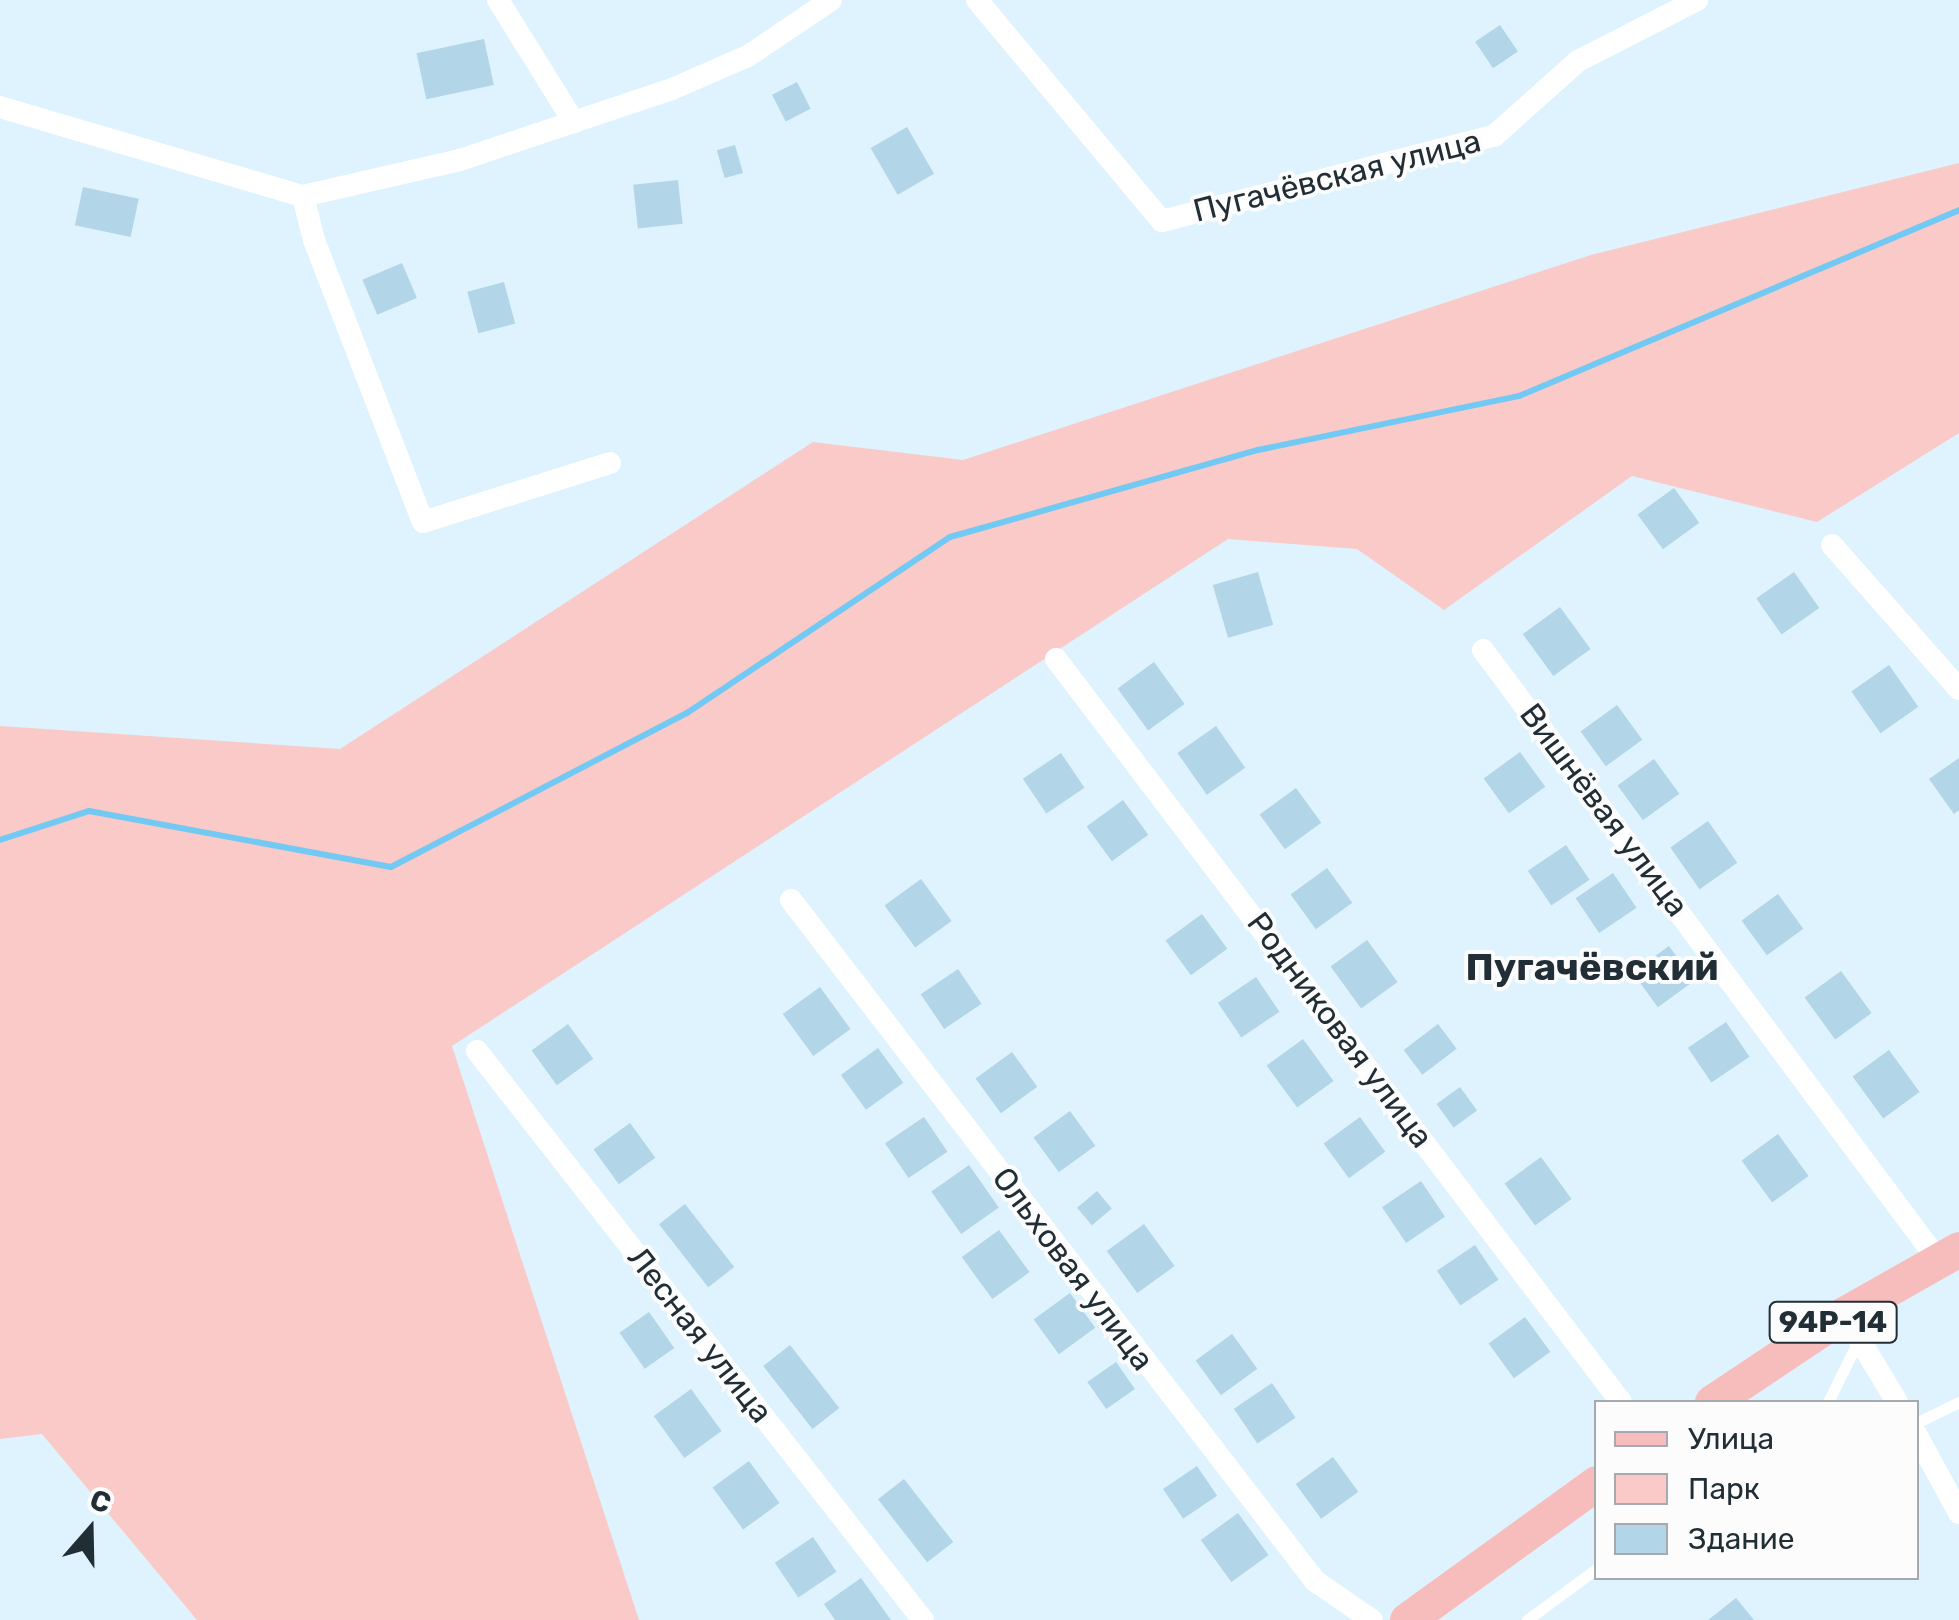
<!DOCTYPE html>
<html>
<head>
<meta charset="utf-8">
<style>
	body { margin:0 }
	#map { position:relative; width:1959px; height:1620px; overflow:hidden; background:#def3fe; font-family:Rubik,sans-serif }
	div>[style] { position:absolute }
	.green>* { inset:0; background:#facac8 }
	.stream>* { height:6px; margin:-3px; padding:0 3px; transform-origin:3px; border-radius:3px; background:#72c9f4 }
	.building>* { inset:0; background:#b2d5e8; transform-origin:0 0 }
	.service>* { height:11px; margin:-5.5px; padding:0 5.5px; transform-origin:5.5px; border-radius:5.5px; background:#fff }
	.minor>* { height:22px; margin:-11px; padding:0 11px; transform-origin:11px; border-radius:11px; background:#fff }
	.primary>* { height:35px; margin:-17.5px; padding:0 17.5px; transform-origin:17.5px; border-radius:17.5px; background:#f7bdbc }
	span { translate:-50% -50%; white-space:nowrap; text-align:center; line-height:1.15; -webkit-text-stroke:8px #fcfcfc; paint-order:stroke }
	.shield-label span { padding:2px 8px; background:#fcfcfc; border:2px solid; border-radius:8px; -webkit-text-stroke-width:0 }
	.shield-label { font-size:30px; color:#212e36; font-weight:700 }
	.street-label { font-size:32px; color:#212e36 }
	.quarter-label { font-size:38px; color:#212e36; font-weight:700 }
	.legend { position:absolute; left:1594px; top:1400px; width:325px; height:180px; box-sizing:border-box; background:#fcfcfc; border:2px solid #a4aaad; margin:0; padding:12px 18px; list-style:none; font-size:30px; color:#212e36 }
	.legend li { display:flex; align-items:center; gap:20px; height:50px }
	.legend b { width:50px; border:2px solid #a4aaad }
	.north { position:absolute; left:40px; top:1480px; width:100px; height:100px; -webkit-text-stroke:8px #fcfcfc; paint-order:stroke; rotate:20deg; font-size:28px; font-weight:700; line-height:40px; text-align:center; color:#212e36 }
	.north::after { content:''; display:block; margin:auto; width:35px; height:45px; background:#212e36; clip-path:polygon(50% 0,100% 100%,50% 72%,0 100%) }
</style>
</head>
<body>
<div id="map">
	<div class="green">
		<i style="clip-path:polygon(1959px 163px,1959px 433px,1817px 522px,1632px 476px,1444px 610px,1357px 549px,1228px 539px,452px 1046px,639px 1620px,197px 1620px,42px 1434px,0 1439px,0 726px,340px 749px,813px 442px,963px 460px,1591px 255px)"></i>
	</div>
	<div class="stream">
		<i style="left:0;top:840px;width:94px;rotate:-18deg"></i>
		<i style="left:89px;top:811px;width:307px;rotate:10.5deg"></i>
		<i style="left:391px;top:867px;width:334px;rotate:-27.5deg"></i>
		<i style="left:687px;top:713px;width:316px;rotate:-33.8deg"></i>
		<i style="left:950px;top:537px;width:320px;rotate:-15.8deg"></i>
		<i style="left:1258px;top:450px;width:267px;rotate:-11.7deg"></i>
		<i style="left:1519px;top:396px;width:478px;rotate:-22.9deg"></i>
	</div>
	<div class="building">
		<i style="left:1500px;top:25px;width:32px;height:30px;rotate:56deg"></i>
		<i style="left:484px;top:39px;width:47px;height:69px;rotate:78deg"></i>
		<i style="left:797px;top:82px;width:30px;height:28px;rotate:63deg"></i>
		<i style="left:907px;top:127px;width:54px;height:42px;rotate:60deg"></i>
		<i style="left:735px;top:145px;width:29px;height:19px;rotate:74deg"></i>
		<i style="left:678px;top:180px;width:44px;height:45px;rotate:84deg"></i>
		<i style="left:83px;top:187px;width:57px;height:39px;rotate:12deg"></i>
		<i style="left:402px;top:263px;width:38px;height:43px;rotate:67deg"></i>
		<i style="left:504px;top:282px;width:43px;height:38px;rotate:75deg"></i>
		<i style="left:1674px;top:488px;width:43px;height:45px;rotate:54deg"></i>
		<i style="left:1258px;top:572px;width:55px;height:47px;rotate:74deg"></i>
		<i style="left:1794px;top:572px;width:44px;height:46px;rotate:55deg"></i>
		<i style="left:1560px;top:607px;width:52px;height:46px;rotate:54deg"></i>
		<i style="left:1154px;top:662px;width:52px;height:45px;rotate:54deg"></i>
		<i style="left:1889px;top:665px;width:51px;height:46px;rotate:55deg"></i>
		<i style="left:1617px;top:705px;width:43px;height:45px;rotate:54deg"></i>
		<i style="left:1216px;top:726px;width:51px;height:47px;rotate:55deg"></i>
		<i style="left:1520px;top:752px;width:43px;height:45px;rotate:54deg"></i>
		<i style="left:1061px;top:753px;width:42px;height:46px;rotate:56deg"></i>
		<i style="clip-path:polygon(1959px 758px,1959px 810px,1954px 814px,1929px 779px)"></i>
		<i style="left:1654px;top:759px;width:43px;height:45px;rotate:54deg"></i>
		<i style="left:1296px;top:788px;width:43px;height:45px;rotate:54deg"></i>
		<i style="left:1123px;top:800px;width:43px;height:45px;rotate:54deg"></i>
		<i style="left:1708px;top:821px;width:51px;height:46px;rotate:55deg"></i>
		<i style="left:1566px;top:845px;width:42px;height:46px;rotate:56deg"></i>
		<i style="left:1327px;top:868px;width:43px;height:45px;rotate:54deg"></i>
		<i style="left:1613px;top:873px;width:42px;height:45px;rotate:56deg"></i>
		<i style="left:921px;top:879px;width:52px;height:45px;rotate:54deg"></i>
		<i style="left:1778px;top:894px;width:43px;height:45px;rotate:54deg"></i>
		<i style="left:1202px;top:914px;width:43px;height:45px;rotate:54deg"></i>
		<i style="left:1367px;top:940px;width:52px;height:45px;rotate:54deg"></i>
		<i style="left:1669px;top:946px;width:43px;height:45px;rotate:54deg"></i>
		<i style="left:958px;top:969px;width:42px;height:45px;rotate:56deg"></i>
		<i style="left:1841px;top:971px;width:52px;height:45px;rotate:54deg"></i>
		<i style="left:1256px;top:977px;width:42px;height:46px;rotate:56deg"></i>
		<i style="left:820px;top:987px;width:52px;height:46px;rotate:54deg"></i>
		<i style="left:1726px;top:1022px;width:42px;height:46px;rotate:56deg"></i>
		<i style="left:568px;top:1024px;width:43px;height:45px;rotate:54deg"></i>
		<i style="left:1438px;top:1024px;width:31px;height:43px;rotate:53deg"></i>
		<i style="left:1303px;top:1039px;width:52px;height:45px;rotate:54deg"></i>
		<i style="left:878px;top:1048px;width:43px;height:46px;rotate:54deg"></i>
		<i style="left:1889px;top:1050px;width:52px;height:45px;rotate:54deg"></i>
		<i style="left:1012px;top:1052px;width:43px;height:45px;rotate:54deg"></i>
		<i style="left:1460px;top:1087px;width:29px;height:29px;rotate:54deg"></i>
		<i style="left:1070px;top:1111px;width:43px;height:45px;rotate:54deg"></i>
		<i style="left:924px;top:1117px;width:42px;height:47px;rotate:56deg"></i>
		<i style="left:1360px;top:1117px;width:43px;height:45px;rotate:54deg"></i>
		<i style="left:630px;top:1123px;width:43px;height:45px;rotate:54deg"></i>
		<i style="left:1778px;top:1134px;width:52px;height:45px;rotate:54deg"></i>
		<i style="left:1541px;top:1157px;width:52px;height:45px;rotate:54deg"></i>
		<i style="left:969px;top:1165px;width:52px;height:46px;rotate:55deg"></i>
		<i style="left:1421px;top:1181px;width:43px;height:47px;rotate:56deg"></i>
		<i style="left:1097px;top:1191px;width:23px;height:26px;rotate:50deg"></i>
		<i style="left:685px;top:1204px;width:80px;height:33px;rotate:52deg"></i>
		<i style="left:1144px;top:1224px;width:52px;height:46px;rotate:54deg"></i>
		<i style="left:999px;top:1230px;width:52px;height:46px;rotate:54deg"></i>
		<i style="left:1475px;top:1245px;width:42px;height:46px;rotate:56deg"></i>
		<i style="left:1070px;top:1293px;width:43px;height:45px;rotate:54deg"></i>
		<i style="left:649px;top:1312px;width:44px;height:36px;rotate:55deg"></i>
		<i style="left:1525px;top:1317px;width:43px;height:45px;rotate:54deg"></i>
		<i style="left:1232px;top:1334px;width:43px;height:45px;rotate:54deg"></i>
		<i style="left:790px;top:1345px;width:80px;height:34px;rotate:52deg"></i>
		<i style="left:1116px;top:1362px;width:33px;height:35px;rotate:55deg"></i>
		<i style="left:1272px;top:1383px;width:42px;height:46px;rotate:56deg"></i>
		<i style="left:691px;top:1389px;width:52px;height:46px;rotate:54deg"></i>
		<i style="left:1333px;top:1457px;width:43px;height:46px;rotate:54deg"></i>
		<i style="left:749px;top:1461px;width:52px;height:45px;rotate:54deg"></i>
		<i style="left:1197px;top:1466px;width:36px;height:41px;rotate:56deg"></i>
		<i style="left:904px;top:1479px;width:80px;height:33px;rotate:52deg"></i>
		<i style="left:1238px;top:1513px;width:52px;height:46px;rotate:54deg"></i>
		<i style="left:813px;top:1537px;width:42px;height:46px;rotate:56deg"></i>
		<i style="clip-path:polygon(861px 1578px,891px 1620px,835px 1620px,824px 1604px)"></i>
		<i style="clip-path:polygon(1736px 1598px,1754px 1620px,1708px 1620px)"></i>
	</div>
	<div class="service">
		<i style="left:1828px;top:1402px;width:68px;rotate:-63.8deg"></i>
		<i style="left:1916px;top:1423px;width:48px;rotate:-26deg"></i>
		<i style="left:1527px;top:1620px;width:86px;rotate:-36.5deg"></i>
	</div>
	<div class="minor">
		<i style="left:498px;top:0;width:144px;rotate:58.1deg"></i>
		<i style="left:977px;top:0;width:288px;rotate:50.1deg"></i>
		<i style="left:1162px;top:221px;width:343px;rotate:-14.4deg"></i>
		<i style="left:1494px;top:136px;width:113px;rotate:-41.8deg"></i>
		<i style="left:1578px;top:61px;width:134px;rotate:-27.1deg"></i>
		<i style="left:0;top:107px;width:316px;rotate:16.4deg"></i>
		<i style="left:303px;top:196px;width:161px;rotate:-12.9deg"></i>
		<i style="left:460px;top:160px;width:224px;rotate:-18.5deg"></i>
		<i style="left:672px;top:89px;width:83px;rotate:-23.5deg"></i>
		<i style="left:748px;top:56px;width:100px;rotate:-34deg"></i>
		<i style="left:303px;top:196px;width:45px;rotate:76deg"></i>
		<i style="left:314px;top:240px;width:302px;rotate:68.9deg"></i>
		<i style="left:423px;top:522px;width:196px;rotate:-17.5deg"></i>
		<i style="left:1832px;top:545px;width:192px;rotate:48.6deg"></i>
		<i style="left:1483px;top:650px;width:761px;rotate:53.28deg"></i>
		<i style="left:1056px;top:659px;width:933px;rotate:52.75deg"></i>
		<i style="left:791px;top:900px;width:859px;rotate:52.42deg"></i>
		<i style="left:1315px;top:1581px;width:69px;rotate:34.4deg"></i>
		<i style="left:477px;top:1051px;width:723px;rotate:51.91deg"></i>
		<i style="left:1844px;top:1314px;width:103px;rotate:58.9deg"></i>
		<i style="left:1916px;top:1434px;width:90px;rotate:61.4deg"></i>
	</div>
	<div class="primary">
		<i style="left:1712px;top:1402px;width:159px;rotate:-33.7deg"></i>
		<i style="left:1844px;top:1314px;width:132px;rotate:-29.5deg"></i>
		<i style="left:1407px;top:1620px;width:233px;rotate:-35.9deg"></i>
	</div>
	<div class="shield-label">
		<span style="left:1833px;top:1322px">94Р-14</span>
	</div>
	<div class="street-label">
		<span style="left:1337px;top:176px;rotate:-14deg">Пугачёвская улица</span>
		<span style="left:1604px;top:810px;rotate:53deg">Вишнёвая улица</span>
		<span style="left:1340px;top:1030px;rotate:53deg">Родниковая улица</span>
		<span style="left:1073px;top:1269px;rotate:53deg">Ольховая улица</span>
		<span style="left:700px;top:1335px;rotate:52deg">Лесная улица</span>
	</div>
	<div class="quarter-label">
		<span style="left:1592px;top:968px">Пугачёвский</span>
	</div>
	<ul class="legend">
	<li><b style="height:12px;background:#f7bdbc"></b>Улица</li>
	<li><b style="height:28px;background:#facac8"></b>Парк</li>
	<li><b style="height:28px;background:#b2d5e8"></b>Здание</li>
	</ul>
	<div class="north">С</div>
</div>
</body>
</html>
